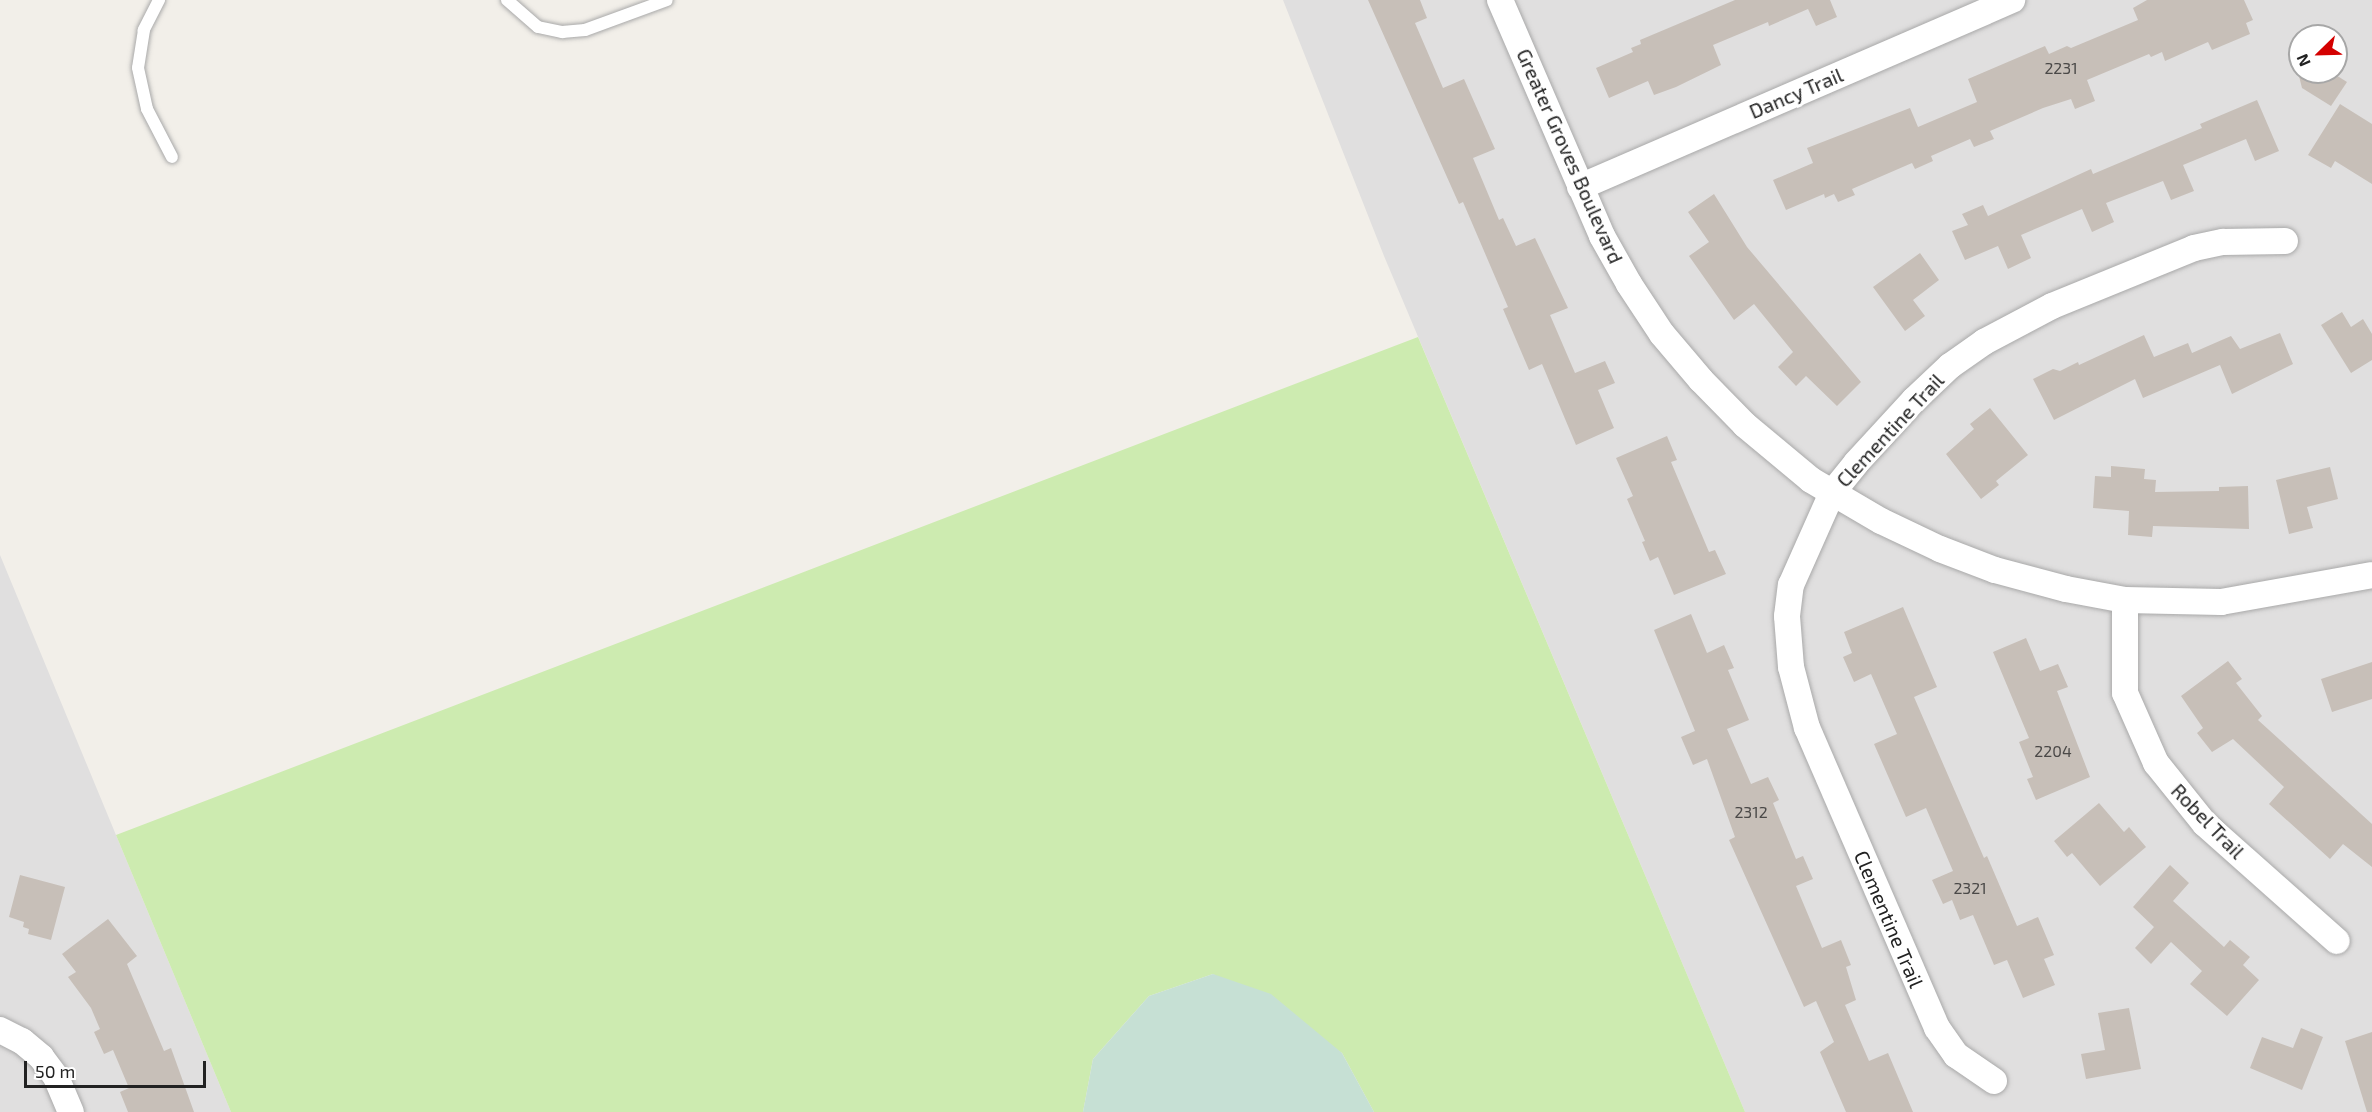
<!DOCTYPE html>
<html>
<head>
<meta charset="utf-8">
<style>
	body { margin:0 }
	#map { position:relative; width:2372px; height:1112px; overflow:hidden; background:#f2efe9; font-family:"Exo 2",sans-serif }
	div>[style] { position:absolute }
	.residential>* { inset:0; background:#e0dfdf }
	.grass>* { inset:0; background:#cdebb0 }
	.wetland>* { inset:0; background:#c6e0d4 }
	.building>* { inset:0; background:#c7bfb8 }
	.roads { filter:drop-shadow(0 0 2px #a9a9a9) drop-shadow(0 0 2px #a9a9a9) }
	.service>* { height:12px; margin:-6px; padding:0 6px; transform-origin:6px; border-radius:6px; background:#fff }
	.minor>* { height:26px; margin:-13px; padding:0 13px; transform-origin:13px; border-radius:13px; background:#fff }
	span { translate:-50% -50%; white-space:nowrap; text-align:center; line-height:1.15; -webkit-text-stroke:6px #fff; paint-order:stroke }
	.number-label { font-size:16px; color:#4b4948 }
	.number-label span { -webkit-text-stroke-width:0 }
	.street-label { font-size:20px; color:#222 }
	.north { position:absolute; left:2288px; top:24px; width:60px; height:60px; box-sizing:border-box; background:#fff; border:2px solid #a7a7a7; border-radius:50%; rotate:247deg; font-size:16px; font-weight:700; line-height:24px; text-align:center; color:#222 }
	.north::after { content:''; display:block; margin:auto; width:21px; height:27px; background:#d40000; clip-path:polygon(50% 0,100% 100%,50% 72%,0 100%) }
	.scale { position:absolute; left:24px; top:1061px; width:182px; height:27px; box-sizing:border-box; border:3px solid #222; border-top:0; padding-left:8px; font-size:18px; line-height:21px; white-space:nowrap; color:#222; -webkit-text-stroke:4px #fff; paint-order:stroke }
</style>
</head>
<body>
<div id="map">
	<div class="residential">
		<i style="clip-path:polygon(evenodd,1283px 0,2372px 0,2372px 1112px,1745px 1112px,1384px 256px,1283px 0,2300px 36px,2336px 36px,2336px 72px,2300px 72px,2300px 36px)"></i>
		<i style="clip-path:polygon(0 555px,116px 835px,231px 1112px,0 1112px)"></i>
	</div>
	<div class="grass">
		<i style="clip-path:polygon(1418px 337px,1745px 1112px,1374px 1112px,1342px 1053px,1213px 974px,1149px 996px,1093px 1059px,1083px 1112px,231px 1112px,116px 835px)"></i>
	</div>
	<div class="wetland">
		<i style="clip-path:polygon(1213px 974px,1271px 994px,1342px 1053px,1374px 1112px,1083px 1112px,1093px 1059px,1149px 996px)"></i>
	</div>
	<div class="building">
		<i style="clip-path:polygon(1368px 0,1420px 0,1427px 18px,1415px 23px,1443px 88px,1464px 79px,1495px 149px,1473px 158px,1499px 220px,1503px 218px,1516px 246px,1535px 238px,1568px 308px,1550px 315px,1575px 373px,1605px 361px,1615px 383px,1598px 390px,1614px 428px,1576px 445px,1542px 364px,1529px 370px,1503px 309px,1508px 307px,1463px 202px,1459px 204px)"></i>
		<i style="clip-path:polygon(1735px 0,1830px 0,1837px 17px,1816px 26px,1808px 9px,1769px 26px,1768px 22px,1713px 45px,1721px 65px,1676px 87px,1654px 95px,1648px 81px,1609px 98px,1596px 68px,1633px 52px,1631px 48px,1641px 44px,1640px 40px)"></i>
		<i style="clip-path:polygon(2147px 0,2244px 0,2253px 20px,2246px 23px,2250px 34px,2212px 50px,2208px 42px,2165px 61px,2162px 52px,2151px 57px,2149px 54px,2087px 80px,2095px 101px,2075px 109px,2071px 99px,2043px 108px,1990px 131px,1994px 139px,1974px 147px,1970px 139px,1931px 156px,1933px 161px,1915px 169px,1912px 163px,1852px 189px,1855px 195px,1838px 202px,1834px 194px,1825px 198px,1824px 194px,1786px 210px,1773px 180px,1813px 163px,1807px 148px,1910px 108px,1918px 127px,1977px 102px,1968px 79px,2045px 46px,2049px 54px,2067px 46px,2071px 48px,2138px 20px,2133px 8px)"></i>
		<i style="clip-path:polygon(2298px 72px,2331px 72px,2347px 82px,2331px 106px,2302px 88px)"></i>
		<i style="clip-path:polygon(2257px 100px,2279px 151px,2255px 161px,2246px 139px,2183px 165px,2194px 191px,2171px 200px,2163px 181px,2106px 203px,2114px 222px,2092px 232px,2082px 209px,2021px 235px,2031px 258px,2008px 269px,1998px 246px,1965px 260px,1952px 231px,1968px 225px,1962px 214px,1983px 205px,1988px 216px,2091px 169px,2093px 174px,2202px 128px,2200px 124px)"></i>
		<i style="clip-path:polygon(2340px 104px,2372px 124px,2372px 184px,2335px 161px,2331px 168px,2308px 155px)"></i>
		<i style="clip-path:polygon(1714px 194px,1747px 247px,1861px 382px,1837px 406px,1806px 376px,1796px 386px,1778px 367px,1793px 352px,1754px 304px,1734px 320px,1689px 256px,1709px 242px,1688px 212px)"></i>
		<i style="clip-path:polygon(1920px 253px,1939px 280px,1913px 300px,1925px 316px,1905px 331px,1873px 287px)"></i>
		<i style="clip-path:polygon(2342px 312px,2351px 327px,2363px 319px,2372px 334px,2372px 360px,2351px 373px,2321px 325px)"></i>
		<i style="clip-path:polygon(2280px 333px,2293px 364px,2232px 394px,2220px 365px,2143px 398px,2135px 379px,2054px 420px,2033px 379px,2053px 369px,2060px 371px,2078px 362px,2079px 365px,2144px 335px,2154px 357px,2188px 343px,2192px 353px,2231px 336px,2240px 349px)"></i>
		<i style="clip-path:polygon(1990px 408px,2028px 455px,1996px 481px,1999px 485px,1981px 499px,1946px 454px,1974px 429px,1970px 424px)"></i>
		<i style="clip-path:polygon(1667px 436px,1677px 460px,1671px 462px,1709px 552px,1715px 550px,1726px 574px,1674px 595px,1658px 557px,1650px 561px,1642px 542px,1645px 541px,1627px 499px,1633px 496px,1616px 458px)"></i>
		<i style="clip-path:polygon(2111px 466px,2145px 469px,2144px 479px,2156px 480px,2155px 492px,2219px 491px,2219px 487px,2248px 486px,2249px 529px,2153px 526px,2152px 537px,2128px 535px,2129px 511px,2093px 508px,2095px 476px,2111px 477px)"></i>
		<i style="clip-path:polygon(2330px 467px,2338px 499px,2307px 507px,2313px 528px,2289px 534px,2276px 480px)"></i>
		<i style="clip-path:polygon(1903px 607px,1937px 687px,1914px 697px,1984px 858px,1987px 856px,2017px 926px,2038px 917px,2054px 955px,2044px 959px,2055px 985px,2023px 998px,2007px 960px,1994px 965px,1973px 915px,1960px 920px,1952px 900px,1943px 904px,1932px 880px,1953px 871px,1926px 808px,1906px 817px,1874px 744px,1897px 734px,1871px 674px,1854px 682px,1843px 657px,1852px 653px,1844px 632px)"></i>
		<i style="clip-path:polygon(1691px 614px,1707px 653px,1724px 645px,1734px 668px,1728px 670px,1749px 720px,1727px 729px,1751px 784px,1768px 777px,1779px 800px,1773px 803px,1796px 859px,1803px 856px,1813px 879px,1796px 886px,1822px 948px,1841px 940px,1851px 965px,1846px 967px,1856px 1000px,1845px 1005px,1869px 1061px,1888px 1053px,1913px 1112px,1846px 1112px,1820px 1052px,1834px 1042px,1816px 1001px,1804px 1007px,1729px 840px,1735px 837px,1707px 759px,1693px 765px,1681px 737px,1695px 731px,1654px 630px)"></i>
		<i style="clip-path:polygon(2026px 638px,2040px 671px,2058px 664px,2068px 687px,2057px 691px,2090px 777px,2036px 800px,2027px 779px,2033px 777px,2019px 742px,2029px 738px,1993px 652px)"></i>
		<i style="clip-path:polygon(2228px 661px,2242px 679px,2236px 683px,2262px 716px,2258px 720px,2372px 824px,2372px 867px,2343px 844px,2330px 859px,2269px 804px,2284px 787px,2233px 739px,2212px 752px,2197px 733px,2203px 728px,2181px 696px)"></i>
		<i style="clip-path:polygon(2372px 662px,2372px 699px,2332px 712px,2321px 679px)"></i>
		<i style="clip-path:polygon(2099px 803px,2124px 832px,2129px 827px,2146px 847px,2100px 886px,2072px 853px,2067px 857px,2054px 841px)"></i>
		<i style="clip-path:polygon(2170px 865px,2189px 883px,2173px 901px,2224px 947px,2230px 940px,2250px 957px,2243px 965px,2259px 980px,2227px 1016px,2190px 984px,2202px 971px,2171px 942px,2151px 964px,2135px 948px,2154px 927px,2133px 907px)"></i>
		<i style="clip-path:polygon(20px 875px,65px 887px,51px 940px,28px 934px,29px 929px,23px 927px,24px 922px,9px 917px)"></i>
		<i style="clip-path:polygon(108px 919px,137px 956px,127px 964px,164px 1051px,171px 1048px,194px 1112px,128px 1112px,120px 1092px,129px 1088px,113px 1050px,104px 1054px,94px 1032px,100px 1029px,91px 1008px,68px 977px,76px 972px,62px 954px)"></i>
		<i style="clip-path:polygon(2129px 1008px,2141px 1069px,2086px 1079px,2081px 1054px,2105px 1050px,2098px 1013px)"></i>
		<i style="clip-path:polygon(2301px 1028px,2323px 1037px,2302px 1090px,2250px 1068px,2262px 1037px,2293px 1048px)"></i>
		<i style="clip-path:polygon(2372px 1032px,2372px 1112px,2367px 1112px,2345px 1041px)"></i>
	</div>
	<div class="roads">
		<div class="service">
			<i style="left:159px;top:0;width:34px;rotate:117deg"></i>
			<i style="left:144px;top:30px;width:38px;rotate:99deg"></i>
			<i style="left:138px;top:68px;width:42px;rotate:77.6deg"></i>
			<i style="left:147px;top:109px;width:54px;rotate:62.5deg"></i>
			<i style="left:507px;top:0;width:41px;rotate:41.1deg"></i>
			<i style="left:538px;top:27px;width:25px;rotate:12deg"></i>
			<i style="left:562px;top:32px;width:23px;rotate:-5deg"></i>
			<i style="left:585px;top:30px;width:87px;rotate:-20.1deg"></i>
		</div>
		<div class="minor">
			<i style="left:1500px;top:0;width:257px;rotate:66.6deg"></i>
			<i style="left:1602px;top:236px;width:55px;rotate:60.6deg"></i>
			<i style="left:1629px;top:284px;width:60px;rotate:56.6deg"></i>
			<i style="left:1662px;top:334px;width:60px;rotate:49.7deg"></i>
			<i style="left:1701px;top:380px;width:63px;rotate:45.6deg"></i>
			<i style="left:1745px;top:425px;width:86px;rotate:39.8deg"></i>
			<i style="left:1811px;top:480px;width:81px;rotate:30.4deg"></i>
			<i style="left:1881px;top:521px;width:65px;rotate:25.4deg"></i>
			<i style="left:1940px;top:549px;width:59px;rotate:20.9deg"></i>
			<i style="left:1995px;top:570px;width:73px;rotate:15deg"></i>
			<i style="left:2066px;top:589px;width:60px;rotate:10.6deg"></i>
			<i style="left:2125px;top:600px;width:96px;rotate:1.2deg"></i>
			<i style="left:2221px;top:602px;width:153px;rotate:-10.1deg"></i>
			<i style="left:1580px;top:187px;width:471px;rotate:-23.4deg"></i>
			<i style="left:2125px;top:600px;width:93px;rotate:90deg"></i>
			<i style="left:2125px;top:693px;width:77px;rotate:66.1deg"></i>
			<i style="left:2156px;top:763px;width:78px;rotate:51.2deg"></i>
			<i style="left:2205px;top:824px;width:176px;rotate:41.6deg"></i>
			<i style="left:0;top:1030px;width:25px;rotate:27deg"></i>
			<i style="left:22px;top:1041px;width:25px;rotate:40deg"></i>
			<i style="left:41px;top:1057px;width:25px;rotate:53deg"></i>
			<i style="left:56px;top:1077px;width:38px;rotate:67deg"></i>
			<i style="left:1994px;top:1081px;width:46px;rotate:-145.6deg"></i>
			<i style="left:1956px;top:1055px;width:33px;rotate:-125deg"></i>
			<i style="left:1937px;top:1028px;width:327px;rotate:-113.4deg"></i>
			<i style="left:1807px;top:728px;width:63px;rotate:-104.7deg"></i>
			<i style="left:1791px;top:667px;width:51px;rotate:-94.5deg"></i>
			<i style="left:1787px;top:616px;width:31px;rotate:-83deg"></i>
			<i style="left:1791px;top:585px;width:101px;rotate:-66deg"></i>
			<i style="left:1832px;top:493px;width:38px;rotate:-51deg"></i>
			<i style="left:1856px;top:463px;width:86px;rotate:-47.4deg"></i>
			<i style="left:1914px;top:400px;width:50px;rotate:-43.4deg"></i>
			<i style="left:1950px;top:366px;width:42px;rotate:-35.2deg"></i>
			<i style="left:1984px;top:342px;width:77px;rotate:-27.9deg"></i>
			<i style="left:2052px;top:306px;width:153px;rotate:-22.2deg"></i>
			<i style="left:2194px;top:248px;width:30px;rotate:-12deg"></i>
			<i style="left:2223px;top:242px;width:62px;rotate:-0.9deg"></i>
		</div>
	</div>
	<div class="number-label">
		<span style="left:2061px;top:68px">2231</span>
		<span style="left:2053px;top:751px">2204</span>
		<span style="left:1751px;top:812px">2312</span>
		<span style="left:1970px;top:888px">2321</span>
	</div>
	<div class="street-label">
		<span style="left:1796px;top:93px;rotate:-23deg">Dancy Trail</span>
		<span style="left:1570px;top:156px;rotate:66deg">Greater Groves Boulevard</span>
		<span style="left:1890px;top:430px;rotate:-47deg">Clementine Trail</span>
		<span style="left:2208px;top:821px;rotate:46deg">Robel Trail</span>
		<span style="left:1889px;top:919px;rotate:67deg">Clementine Trail</span>
	</div>
	<div class="north">N</div>
	<div class="scale">50 m</div>
</div>
</body>
</html>
